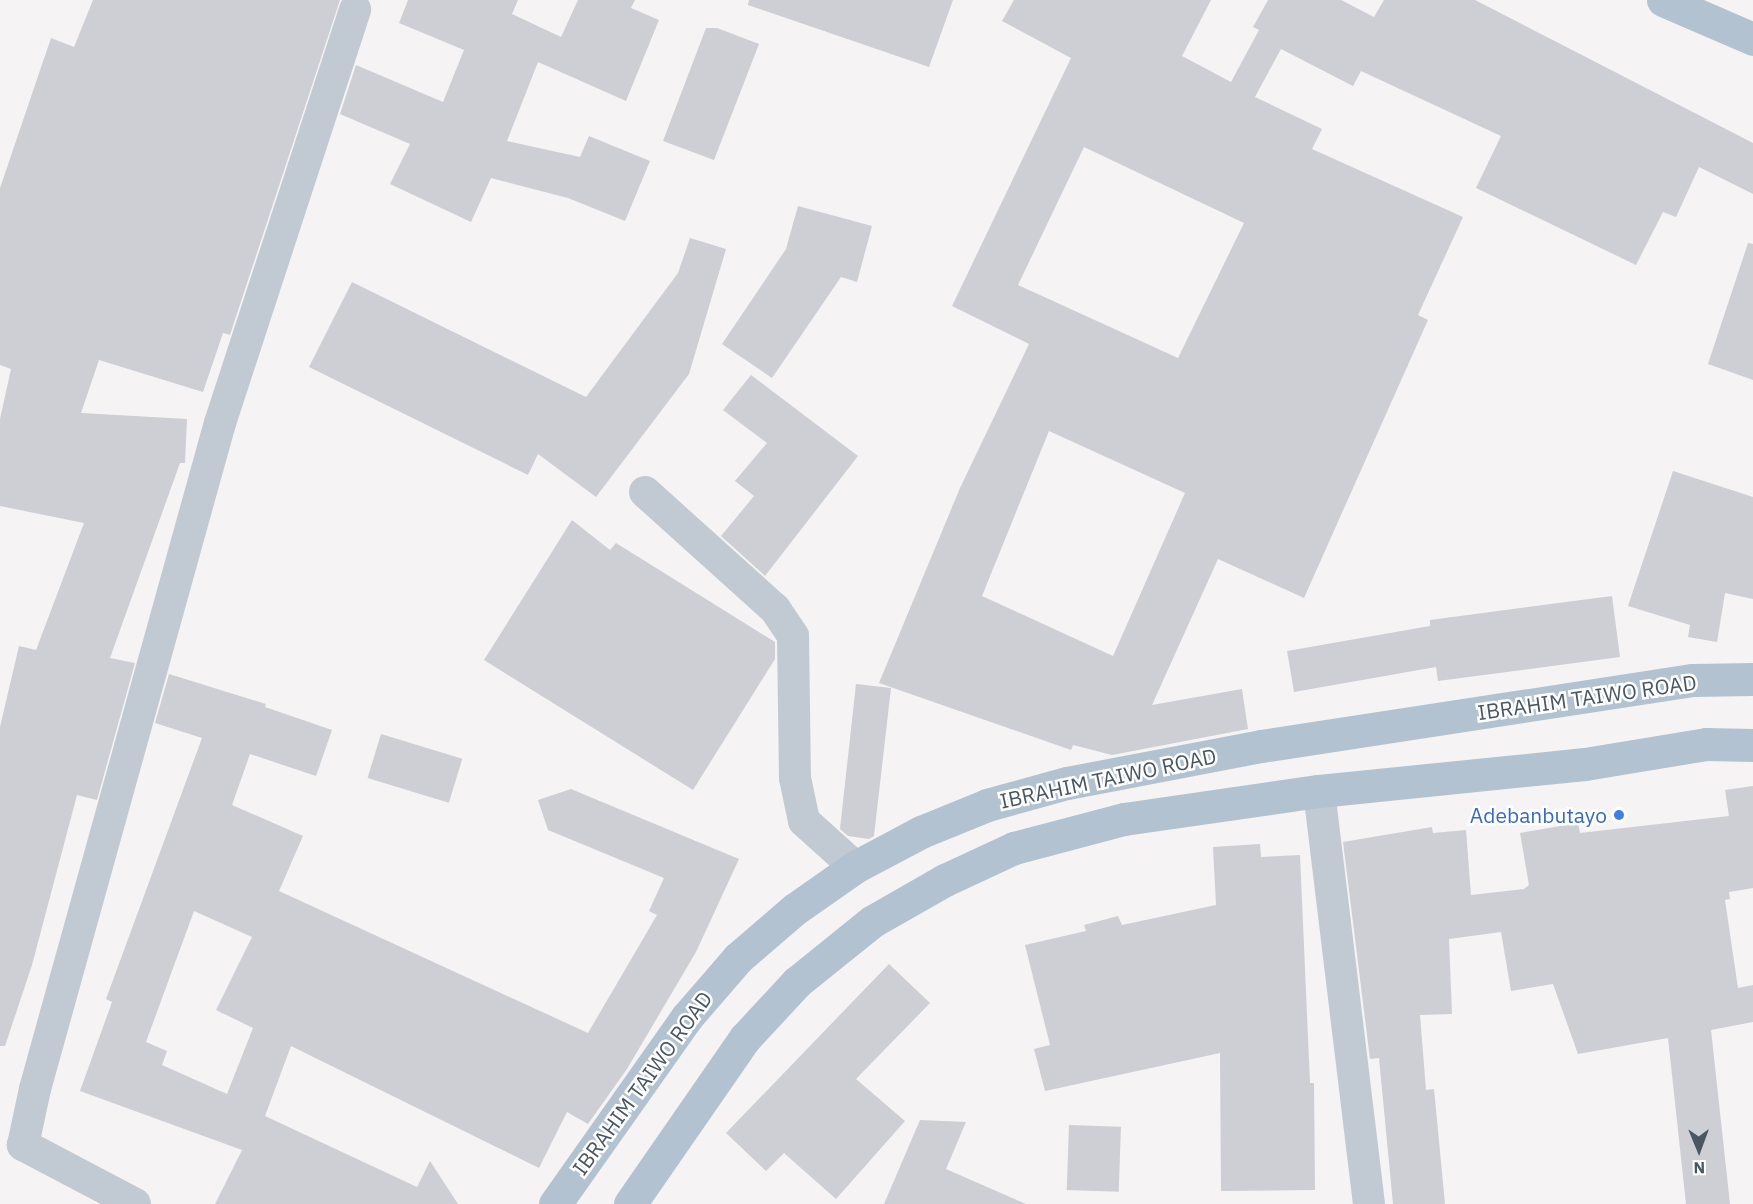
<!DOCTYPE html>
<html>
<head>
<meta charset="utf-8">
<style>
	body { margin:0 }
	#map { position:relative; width:1753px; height:1204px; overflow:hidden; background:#f5f3f3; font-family:"IBM Plex Sans",sans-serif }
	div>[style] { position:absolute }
	.building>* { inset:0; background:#cdcfd5; transform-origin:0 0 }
	.minor>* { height:32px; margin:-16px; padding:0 16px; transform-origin:16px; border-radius:16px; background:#c1cad2 }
	.major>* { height:33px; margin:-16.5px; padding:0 16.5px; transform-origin:16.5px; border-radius:16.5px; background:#b3c2d1 }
	.dots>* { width:16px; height:16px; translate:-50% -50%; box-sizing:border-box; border:3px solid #fff; border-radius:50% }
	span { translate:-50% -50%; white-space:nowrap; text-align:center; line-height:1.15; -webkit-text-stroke:5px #fff; paint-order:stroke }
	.street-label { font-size:21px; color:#4a5661 }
	.shop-label { font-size:21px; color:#366cbe }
	.right { translate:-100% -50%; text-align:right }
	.north { position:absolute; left:1669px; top:1120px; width:60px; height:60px; -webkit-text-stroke:4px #fff; paint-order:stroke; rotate:179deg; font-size:16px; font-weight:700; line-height:24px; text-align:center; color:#4a5661 }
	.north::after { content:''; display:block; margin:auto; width:21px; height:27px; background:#4a5661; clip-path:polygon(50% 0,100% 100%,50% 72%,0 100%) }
</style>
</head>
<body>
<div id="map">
	<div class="building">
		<i style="clip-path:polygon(93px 0,340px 0,230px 335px,223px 333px,203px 392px,99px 360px,81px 413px,187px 419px,185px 463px,180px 463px,110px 658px,135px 663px,97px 800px,77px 795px,32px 965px,5px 1046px,0 1046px,0 727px,19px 646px,36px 650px,84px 523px,0 506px,0 419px,11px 369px,0 365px,0 188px,51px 38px,74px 47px)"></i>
		<i style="clip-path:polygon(408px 0,518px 0,512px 14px,561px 37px,578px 0,635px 0,631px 8px,659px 20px,626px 101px,538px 62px,507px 141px,580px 157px,589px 136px,650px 161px,625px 221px,568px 198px,491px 178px,471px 222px,390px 184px,410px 144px,340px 114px,356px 65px,443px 102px,464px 50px,399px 23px)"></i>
		<i style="clip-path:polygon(749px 0,953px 0,929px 67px,748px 5px)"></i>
		<i style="clip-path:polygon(evenodd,1014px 0,1211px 0,1182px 56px,1231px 82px,1259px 30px,1253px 27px,1268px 0,1341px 0,1374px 17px,1384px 0,1475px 0,1753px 143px,1753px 194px,1699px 167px,1676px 217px,1663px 212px,1636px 265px,1476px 188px,1501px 136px,1361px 71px,1353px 86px,1281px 49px,1255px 97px,1322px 129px,1312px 149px,1463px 217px,1418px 315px,1428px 320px,1304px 598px,1218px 559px,1152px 705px,1242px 689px,1248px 729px,1112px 755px,1073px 745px,1071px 750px,879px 683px,960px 488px,1029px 344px,952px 306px,1071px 58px,1002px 21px,1014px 0,1084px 147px,1244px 223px,1178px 358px,1018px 285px,1084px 147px,1014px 0,1049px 431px,1185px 493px,1113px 656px,982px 596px,1049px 431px)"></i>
		<i style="clip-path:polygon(706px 28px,717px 28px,759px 44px,714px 160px,663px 141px)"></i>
		<i style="clip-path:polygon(798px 206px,872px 226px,857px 282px,841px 277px,772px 378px,722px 344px,786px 249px)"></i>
		<i style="clip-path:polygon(690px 238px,726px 249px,689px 374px,596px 497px,538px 454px,528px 475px,309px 367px,352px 282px,586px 397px,678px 273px)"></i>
		<i style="clip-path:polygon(1748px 243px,1753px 244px,1753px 380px,1708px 364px)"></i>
		<i style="clip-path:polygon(751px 375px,858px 456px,765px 576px,721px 536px,754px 496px,735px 481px,767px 443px,723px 410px)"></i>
		<i style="clip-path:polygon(1673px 471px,1753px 497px,1753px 599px,1725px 593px,1717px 642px,1688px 637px,1690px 625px,1628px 606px)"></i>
		<i style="clip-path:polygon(572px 520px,610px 550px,616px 543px,775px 642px,775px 659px,693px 790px,484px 660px)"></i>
		<i style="clip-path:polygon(1612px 596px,1620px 657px,1438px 681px,1436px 667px,1294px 692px,1287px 651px,1430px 626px,1430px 620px)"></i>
		<i style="clip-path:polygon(evenodd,169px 674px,266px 704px,265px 707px,332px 730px,316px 776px,250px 754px,232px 805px,303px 836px,279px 891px,588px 1033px,657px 915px,649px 911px,664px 878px,548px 830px,538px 800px,571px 789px,739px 859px,696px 952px,627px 1069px,588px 1124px,567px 1112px,539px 1168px,291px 1046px,265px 1116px,417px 1187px,430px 1161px,458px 1204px,215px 1204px,242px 1150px,80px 1091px,112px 1002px,106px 999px,202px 738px,155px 723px,169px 674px,194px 911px,252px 937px,216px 1010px,253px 1028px,227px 1094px,162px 1065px,167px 1051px,146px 1042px,194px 911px)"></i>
		<i style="clip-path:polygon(856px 684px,891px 688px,874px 836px,869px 839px,848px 836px,840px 829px)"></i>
		<i style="left:381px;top:734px;width:85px;height:46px;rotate:17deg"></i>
		<i style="clip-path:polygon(1753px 786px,1753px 888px,1729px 892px,1730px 899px,1725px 900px,1738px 988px,1753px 985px,1753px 1022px,1711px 1030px,1730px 1204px,1686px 1204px,1668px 1038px,1578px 1054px,1553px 984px,1511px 991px,1501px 932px,1449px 939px,1452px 1014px,1420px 1015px,1426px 1090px,1434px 1089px,1445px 1204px,1393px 1204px,1379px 1058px,1370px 1059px,1343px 842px,1432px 827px,1433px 833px,1466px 830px,1471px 895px,1524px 889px,1529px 885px,1520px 833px,1578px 823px,1580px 833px,1729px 816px,1725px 790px)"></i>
		<i style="clip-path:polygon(1260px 844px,1261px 857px,1300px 855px,1310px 1083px,1314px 1083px,1315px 1190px,1221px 1191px,1220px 1053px,1045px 1091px,1034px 1049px,1050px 1045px,1025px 945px,1086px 931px,1084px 925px,1118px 916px,1122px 925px,1216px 905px,1213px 847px)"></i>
		<i style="clip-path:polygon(889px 964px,930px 1003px,856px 1079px,905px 1121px,836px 1199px,784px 1153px,766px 1171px,726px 1133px)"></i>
		<i style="clip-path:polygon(920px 1120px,966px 1122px,946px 1169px,1026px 1204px,884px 1204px)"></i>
		<i style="left:1069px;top:1125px;width:52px;height:65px;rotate:2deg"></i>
	</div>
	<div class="minor">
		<i style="left:645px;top:492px;width:175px;rotate:42deg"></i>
		<i style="left:775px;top:609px;width:32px;rotate:56deg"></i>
		<i style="left:793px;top:636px;width:142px;rotate:89.2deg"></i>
		<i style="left:795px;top:778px;width:44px;rotate:78.2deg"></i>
		<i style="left:804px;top:821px;width:69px;rotate:42deg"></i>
		<i style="left:1319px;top:791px;width:416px;rotate:83.1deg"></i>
		<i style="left:135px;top:1204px;width:127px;rotate:-152.2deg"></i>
		<i style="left:23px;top:1145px;width:57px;rotate:-77.9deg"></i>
		<i style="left:35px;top:1089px;width:691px;rotate:-74.48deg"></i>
		<i style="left:220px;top:423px;width:435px;rotate:-71.9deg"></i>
	</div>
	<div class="major">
		<i style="left:1663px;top:0;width:98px;rotate:23.4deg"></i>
		<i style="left:555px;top:1204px;width:229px;rotate:-54.8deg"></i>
		<i style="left:687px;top:1017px;width:78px;rotate:-49.2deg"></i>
		<i style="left:738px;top:958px;width:75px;rotate:-40.7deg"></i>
		<i style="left:795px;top:909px;width:73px;rotate:-35deg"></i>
		<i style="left:855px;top:867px;width:75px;rotate:-27.9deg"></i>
		<i style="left:921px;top:832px;width:71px;rotate:-22.2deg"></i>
		<i style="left:987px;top:805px;width:83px;rotate:-15.4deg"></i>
		<i style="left:1067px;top:783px;width:197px;rotate:-10.8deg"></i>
		<i style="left:1261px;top:746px;width:437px;rotate:-8.7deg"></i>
		<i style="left:1693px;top:680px;width:60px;rotate:-1deg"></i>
		<i style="left:630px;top:1204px;width:202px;rotate:-55.3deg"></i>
		<i style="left:745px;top:1038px;width:76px;rotate:-47.1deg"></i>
		<i style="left:797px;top:982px;width:97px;rotate:-38.8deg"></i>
		<i style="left:873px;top:921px;width:83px;rotate:-29.7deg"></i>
		<i style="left:945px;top:880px;width:76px;rotate:-24.9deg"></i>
		<i style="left:1014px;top:848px;width:114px;rotate:-14.8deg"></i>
		<i style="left:1124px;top:819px;width:197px;rotate:-8.2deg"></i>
		<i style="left:1319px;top:791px;width:267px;rotate:-5.8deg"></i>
		<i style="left:1585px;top:764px;width:123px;rotate:-9.4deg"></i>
		<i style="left:1706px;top:744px;width:47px;rotate:1.2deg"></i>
	</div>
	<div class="dots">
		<i style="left:1619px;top:815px;background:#3f7fe0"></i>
	</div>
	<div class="street-label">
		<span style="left:1587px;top:697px;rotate:-8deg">IBRAHIM TAIWO ROAD</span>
		<span style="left:1108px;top:778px;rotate:-12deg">IBRAHIM TAIWO ROAD</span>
		<span style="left:642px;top:1083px;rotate:-54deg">IBRAHIM TAIWO ROAD</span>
	</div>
	<div class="shop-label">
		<span class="right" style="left:1607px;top:815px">Adebanbutayo</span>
	</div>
	<div class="north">N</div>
</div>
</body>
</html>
